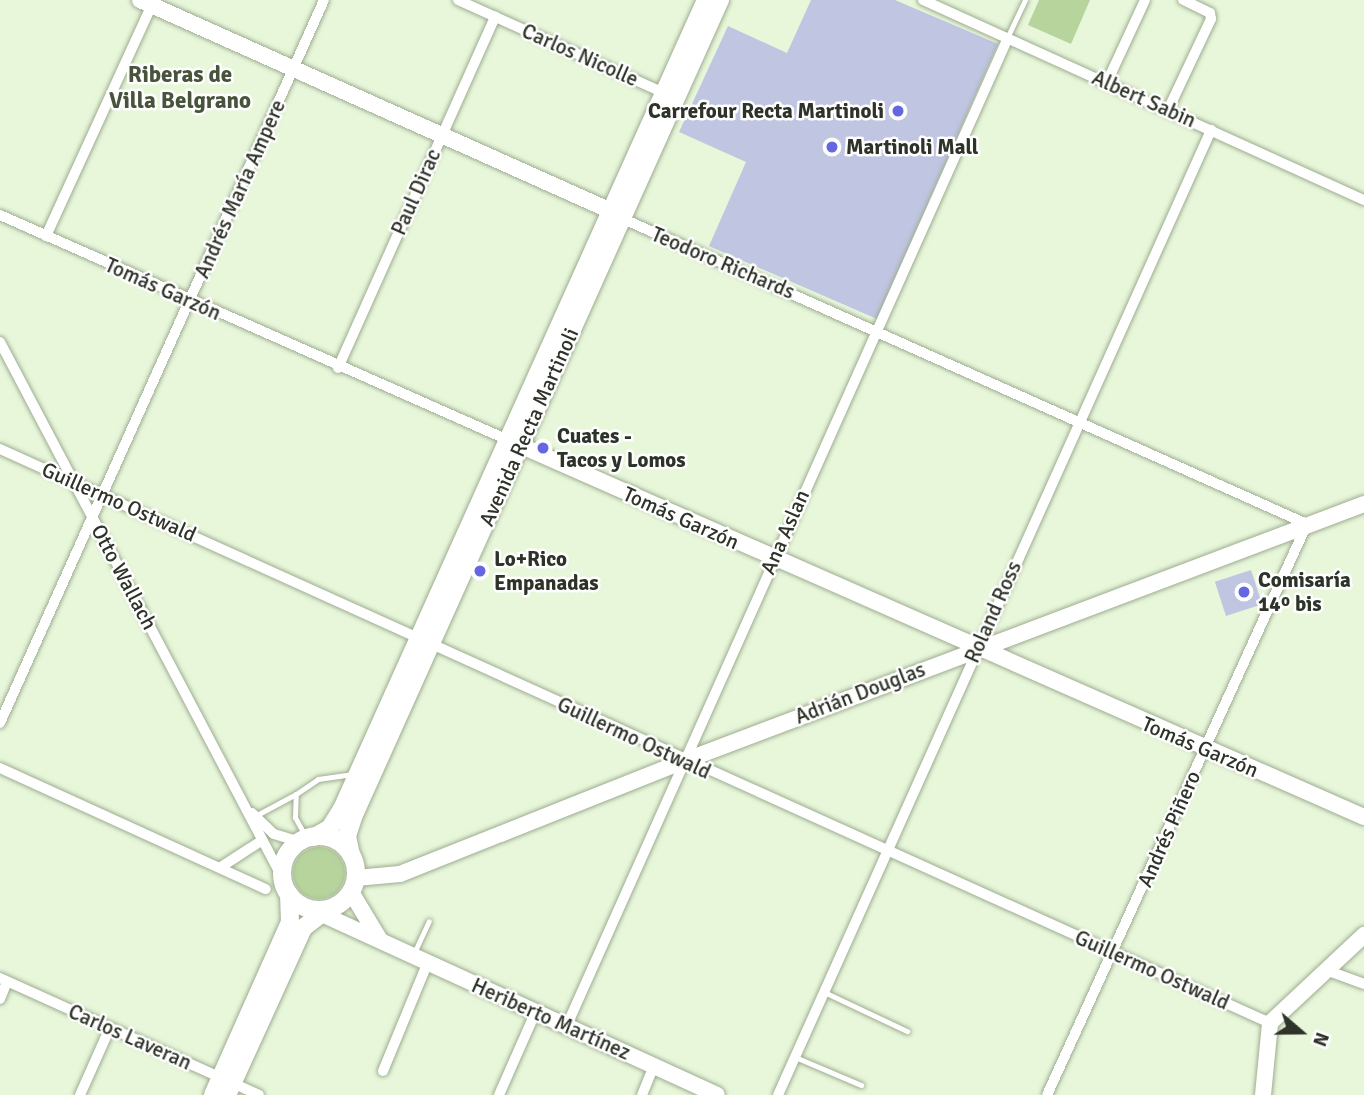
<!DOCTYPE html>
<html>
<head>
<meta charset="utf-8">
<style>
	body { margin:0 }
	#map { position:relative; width:1364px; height:1095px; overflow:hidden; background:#e8f7da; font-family:Signika,sans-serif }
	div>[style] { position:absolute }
	.green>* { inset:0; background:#b8d49d }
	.round { border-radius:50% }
	.building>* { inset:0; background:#c0c5e2; transform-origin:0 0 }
	.roads { filter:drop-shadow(0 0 2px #9eac91) drop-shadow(0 0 2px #9eac91) }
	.lane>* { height:5px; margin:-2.5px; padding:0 2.5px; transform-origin:2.5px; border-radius:2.5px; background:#fff }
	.street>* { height:10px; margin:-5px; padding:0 5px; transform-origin:5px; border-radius:5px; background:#fff }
	.secondary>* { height:16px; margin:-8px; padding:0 8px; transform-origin:8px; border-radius:8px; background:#fff }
	.primary>* { height:18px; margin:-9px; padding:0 9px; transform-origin:9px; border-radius:9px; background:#fff }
	.primary>.ring { margin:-9px; padding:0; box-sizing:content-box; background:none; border:18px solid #fff; border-radius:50% }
	.dots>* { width:19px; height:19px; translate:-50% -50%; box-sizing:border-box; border:4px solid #fefefe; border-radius:50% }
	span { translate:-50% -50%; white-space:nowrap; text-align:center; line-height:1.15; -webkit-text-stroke:5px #fefefe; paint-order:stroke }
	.street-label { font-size:21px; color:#2d3328 }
	.poi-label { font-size:21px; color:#2d3328; font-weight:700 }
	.right { translate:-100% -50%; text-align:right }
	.left { translate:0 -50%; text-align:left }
	.neighbourhood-label { font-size:23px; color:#47533b; font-weight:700 }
	.north { position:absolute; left:1266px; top:997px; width:70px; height:70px; -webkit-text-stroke:5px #fefefe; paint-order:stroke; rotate:110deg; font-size:19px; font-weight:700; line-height:28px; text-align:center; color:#2d3328 }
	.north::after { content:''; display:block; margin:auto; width:24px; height:32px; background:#2d3328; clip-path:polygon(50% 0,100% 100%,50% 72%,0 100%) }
</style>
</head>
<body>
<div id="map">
	<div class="green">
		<i style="clip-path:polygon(1039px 0,1090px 0,1071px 44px,1028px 25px)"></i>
		<i class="round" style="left:293px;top:847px;width:52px;height:52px"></i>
	</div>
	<div class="building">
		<i style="clip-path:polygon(811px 0,895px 0,998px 44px,877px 319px,709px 246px,746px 162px,679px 132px,728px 26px,787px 53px)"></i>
		<i style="left:1251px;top:570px;width:36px;height:38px;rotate:72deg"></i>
	</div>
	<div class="roads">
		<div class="lane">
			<i style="left:1007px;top:38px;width:42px;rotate:-64.7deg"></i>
			<i style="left:255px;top:816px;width:47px;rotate:-28.2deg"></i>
			<i style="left:307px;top:839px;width:25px;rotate:-119deg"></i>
			<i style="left:295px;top:817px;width:23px;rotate:-88deg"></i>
			<i style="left:296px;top:794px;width:27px;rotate:-34deg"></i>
			<i style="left:318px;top:779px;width:37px;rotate:-8deg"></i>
			<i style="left:414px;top:953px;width:35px;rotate:-65deg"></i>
			<i style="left:824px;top:992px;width:92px;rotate:25.2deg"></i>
			<i style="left:795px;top:1057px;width:72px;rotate:23deg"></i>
		</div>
		<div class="street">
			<i style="left:458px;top:0;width:226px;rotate:24.3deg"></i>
			<i style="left:923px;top:0;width:484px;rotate:24.4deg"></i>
			<i style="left:1107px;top:82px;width:90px;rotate:-65.1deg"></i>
			<i style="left:1168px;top:110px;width:101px;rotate:-64.7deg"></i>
			<i style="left:1211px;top:19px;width:6px;rotate:-99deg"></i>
			<i style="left:1210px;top:13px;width:30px;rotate:-154deg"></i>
			<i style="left:0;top:215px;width:556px;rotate:23.89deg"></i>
			<i style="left:619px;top:217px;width:753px;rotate:24.05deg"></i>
			<i style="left:1307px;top:524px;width:627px;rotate:114.48deg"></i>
			<i style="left:46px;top:236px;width:260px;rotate:-65.4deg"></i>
			<i style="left:0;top:342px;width:607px;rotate:62.21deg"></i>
			<i style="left:338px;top:368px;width:385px;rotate:-65.9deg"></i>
			<i style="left:0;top:449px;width:1394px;rotate:24.32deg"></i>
			<i style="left:0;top:723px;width:792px;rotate:-65.86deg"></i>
			<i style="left:0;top:768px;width:292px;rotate:24.5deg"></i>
			<i style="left:252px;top:813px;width:30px;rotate:44deg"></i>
			<i style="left:274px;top:834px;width:27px;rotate:17deg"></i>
			<i style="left:221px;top:867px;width:48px;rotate:-33deg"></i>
			<i style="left:1326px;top:970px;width:40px;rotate:20.2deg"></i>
			<i style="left:0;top:978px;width:284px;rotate:24.3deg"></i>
			<i style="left:0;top:999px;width:18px;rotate:-68deg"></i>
			<i style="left:567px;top:1025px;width:1079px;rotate:-65.93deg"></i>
			<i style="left:383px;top:1071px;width:116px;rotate:-67.6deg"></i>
			<i style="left:80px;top:1095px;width:71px;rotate:-66deg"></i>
			<i style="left:499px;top:1095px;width:92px;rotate:-66.2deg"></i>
			<i style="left:642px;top:1095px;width:31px;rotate:-68deg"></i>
			<i style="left:778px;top:1095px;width:1058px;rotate:-65.83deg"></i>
		</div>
		<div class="secondary">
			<i style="left:140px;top:0;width:516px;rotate:24.13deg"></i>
			<i style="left:508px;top:440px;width:935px;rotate:23.77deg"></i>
			<i style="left:356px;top:878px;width:44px;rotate:-5.2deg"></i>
			<i style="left:400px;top:874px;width:306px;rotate:-21.7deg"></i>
			<i style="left:684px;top:761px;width:727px;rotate:-20.7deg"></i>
			<i style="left:351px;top:892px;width:56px;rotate:58.9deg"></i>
			<i style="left:313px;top:910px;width:444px;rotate:24.6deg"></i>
			<i style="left:1263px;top:1095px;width:72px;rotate:-84.4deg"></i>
			<i style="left:1270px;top:1023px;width:129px;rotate:-43.1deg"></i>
		</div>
		<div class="primary">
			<i class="ring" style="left:282px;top:836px;width:56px;height:56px"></i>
			<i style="left:314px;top:837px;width:18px;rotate:-29deg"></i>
			<i style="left:330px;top:828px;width:22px;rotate:-58deg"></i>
			<i style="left:342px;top:809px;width:887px;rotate:-65.78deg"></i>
			<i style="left:351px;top:855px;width:19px;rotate:-102deg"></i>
			<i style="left:347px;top:836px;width:20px;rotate:-72deg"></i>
			<i style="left:353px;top:817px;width:896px;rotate:-65.81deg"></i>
			<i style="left:213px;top:1095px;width:189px;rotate:-66deg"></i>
			<i style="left:290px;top:922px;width:28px;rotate:-92deg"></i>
			<i style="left:227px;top:1095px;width:183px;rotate:-65.5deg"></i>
			<i style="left:303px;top:928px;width:29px;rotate:-38deg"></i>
		</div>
	</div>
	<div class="dots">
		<i style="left:898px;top:111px;background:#6467e0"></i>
		<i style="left:832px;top:147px;background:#6467e0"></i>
		<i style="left:543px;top:448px;background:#6467e0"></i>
		<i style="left:480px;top:571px;background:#6467e0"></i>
		<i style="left:1244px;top:592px;background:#6467e0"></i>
	</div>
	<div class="street-label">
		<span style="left:580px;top:55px;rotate:24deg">Carlos Nicolle</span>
		<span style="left:1144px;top:99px;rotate:24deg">Albert Sabin</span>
		<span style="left:240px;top:189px;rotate:-66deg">Andrés María Ampere</span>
		<span style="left:416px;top:192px;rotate:-66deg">Paul Dirac</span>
		<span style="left:723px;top:263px;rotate:23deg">Teodoro Richards</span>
		<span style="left:163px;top:289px;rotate:24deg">Tomás Garzón</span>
		<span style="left:529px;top:427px;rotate:-66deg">Avenida Recta Martinoli</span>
		<span style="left:119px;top:502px;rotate:24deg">Guillermo Ostwald</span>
		<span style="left:681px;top:518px;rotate:24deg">Tomás Garzón</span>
		<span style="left:785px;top:532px;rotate:-66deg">Ana Aslan</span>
		<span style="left:124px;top:577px;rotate:62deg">Otto Wallach</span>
		<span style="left:993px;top:612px;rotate:-66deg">Roland Ross</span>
		<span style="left:860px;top:693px;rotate:-21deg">Adrián Douglas</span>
		<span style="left:634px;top:738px;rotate:25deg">Guillermo Ostwald</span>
		<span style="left:1200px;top:747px;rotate:23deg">Tomás Garzón</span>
		<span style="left:1169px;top:829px;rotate:-66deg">Andrés Piñero</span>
		<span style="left:1152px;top:970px;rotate:24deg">Guillermo Ostwald</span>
		<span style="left:551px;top:1019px;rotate:24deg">Heriberto Martínez</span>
		<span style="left:130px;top:1037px;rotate:24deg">Carlos Laveran</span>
	</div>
	<div class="poi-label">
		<span class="right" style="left:884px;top:111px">Carrefour Recta Martinoli</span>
		<span class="left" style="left:846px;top:147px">Martinoli Mall</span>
		<span class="left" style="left:557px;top:448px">Cuates -<br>Tacos y Lomos</span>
		<span class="left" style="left:494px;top:571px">Lo+Rico<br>Empanadas</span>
		<span class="left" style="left:1258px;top:592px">Comisaría<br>14º bis</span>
	</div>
	<div class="neighbourhood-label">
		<span style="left:180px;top:88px">Riberas de<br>Villa Belgrano</span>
	</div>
	<div class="north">N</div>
</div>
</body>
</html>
